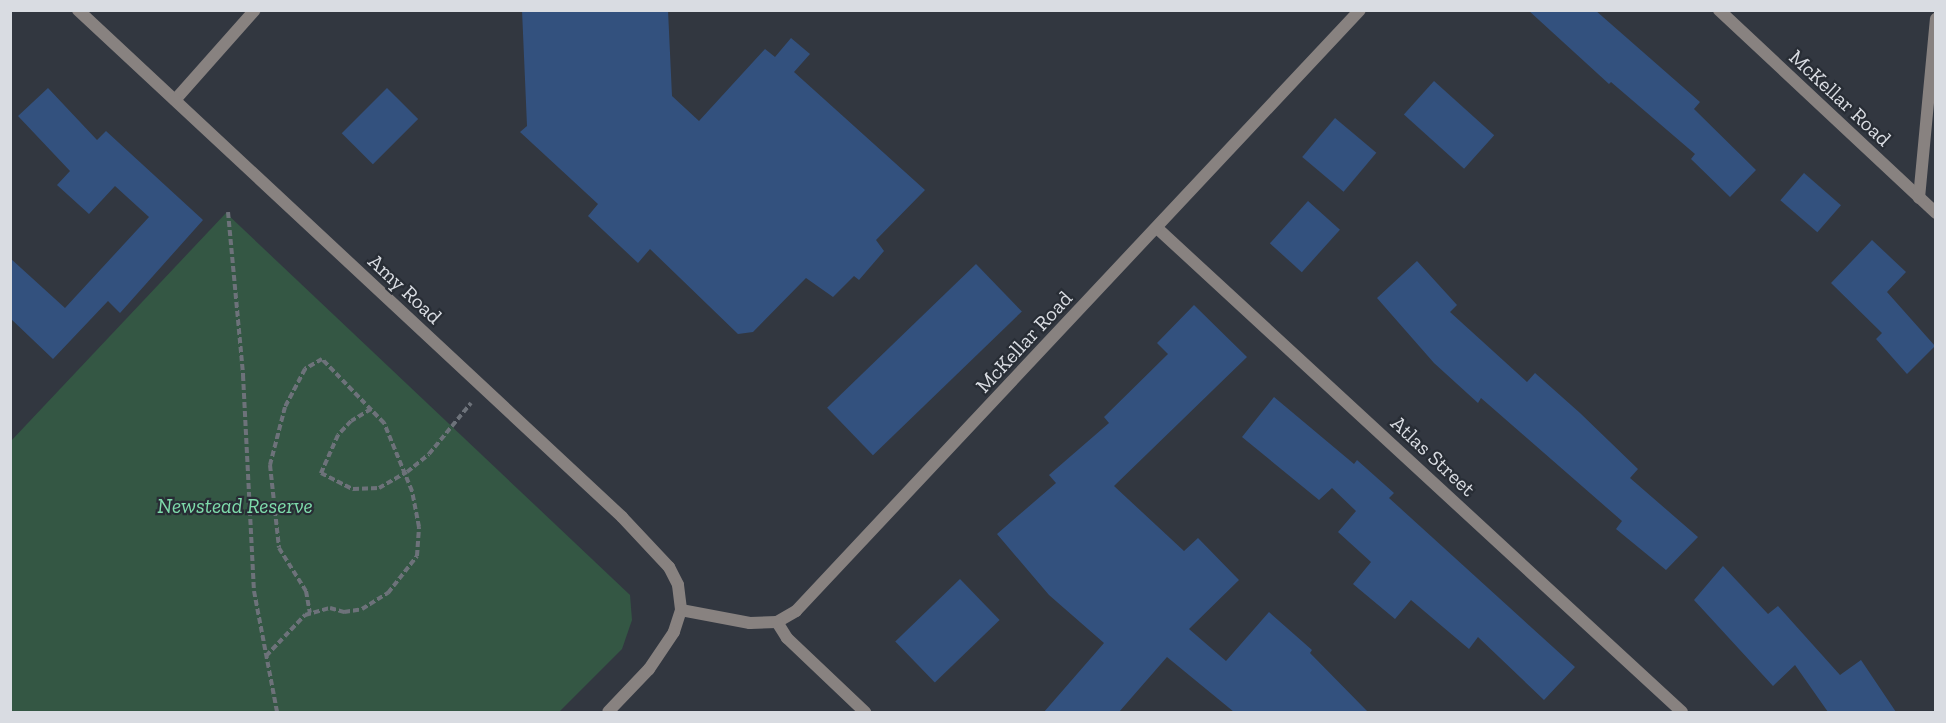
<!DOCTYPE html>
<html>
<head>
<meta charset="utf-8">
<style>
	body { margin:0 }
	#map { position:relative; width:1946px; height:723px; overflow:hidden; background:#323740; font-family:"Zilla Slab",serif }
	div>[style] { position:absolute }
	.green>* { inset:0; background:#345744 }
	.building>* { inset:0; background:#33517e; transform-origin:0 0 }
	.path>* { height:4px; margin-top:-2px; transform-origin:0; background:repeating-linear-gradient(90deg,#6d727a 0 6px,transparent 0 9px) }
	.lane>* { height:12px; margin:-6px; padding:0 6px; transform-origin:6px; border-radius:6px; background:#888280 }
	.street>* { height:12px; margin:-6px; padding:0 6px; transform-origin:6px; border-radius:6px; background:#888280 }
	span { translate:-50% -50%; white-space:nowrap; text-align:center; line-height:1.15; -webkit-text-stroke:4.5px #282d35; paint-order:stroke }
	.street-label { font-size:21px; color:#d9dce2 }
	.park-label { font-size:21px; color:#7edbab; font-style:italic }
	.frame { position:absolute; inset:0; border:12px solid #d9dce2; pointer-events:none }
</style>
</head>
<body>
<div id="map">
	<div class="green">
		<i style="clip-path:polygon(226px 213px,630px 595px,632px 620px,622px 649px,559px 712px,11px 712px,11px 441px)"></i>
	</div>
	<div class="building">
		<i style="clip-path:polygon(522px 10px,668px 10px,672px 96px,699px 121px,765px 49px,775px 57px,791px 38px,810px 54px,794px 72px,925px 190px,876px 240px,884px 251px,859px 280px,854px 276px,833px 297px,806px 278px,753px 332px,738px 334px,650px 249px,638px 263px,588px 216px,598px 204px,520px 132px,527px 126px)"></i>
		<i style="clip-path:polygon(1528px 10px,1595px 10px,1700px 102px,1694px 109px,1756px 170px,1730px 197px,1691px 159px,1695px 154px,1611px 82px,1609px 84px)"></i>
		<i style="left:1434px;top:81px;width:81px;height:45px;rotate:42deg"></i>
		<i style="clip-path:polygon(48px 88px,97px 140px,106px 131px,203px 220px,120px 313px,108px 301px,53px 359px,10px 318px,10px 258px,65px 308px,149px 217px,115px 186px,89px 214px,57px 185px,70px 171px,18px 116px)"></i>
		<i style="left:387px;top:88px;width:44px;height:64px;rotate:45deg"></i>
		<i style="left:1335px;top:118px;width:54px;height:51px;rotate:40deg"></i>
		<i style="left:1804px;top:173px;width:49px;height:36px;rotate:41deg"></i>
		<i style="left:1308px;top:201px;width:43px;height:57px;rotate:42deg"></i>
		<i style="clip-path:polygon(1872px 240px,1906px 272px,1887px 292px,1935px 346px,1907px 374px,1876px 339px,1882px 333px,1831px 283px)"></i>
		<i style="clip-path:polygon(1417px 261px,1457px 305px,1450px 312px,1527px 382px,1535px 373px,1580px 413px,1638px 469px,1630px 478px,1698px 537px,1666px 570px,1616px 529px,1622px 521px,1481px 398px,1478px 403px,1434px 363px,1377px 298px)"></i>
		<i style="left:976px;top:264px;width:66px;height:207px;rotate:46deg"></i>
		<i style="clip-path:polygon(1194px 305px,1247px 357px,1114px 486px,1184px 551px,1198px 538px,1239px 580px,1189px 629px,1226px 661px,1269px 612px,1312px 650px,1310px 653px,1368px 712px,1234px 712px,1167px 657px,1119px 712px,1044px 712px,1104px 643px,1049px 595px,997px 534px,1056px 483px,1049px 475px,1109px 423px,1104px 417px,1168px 354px,1157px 343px)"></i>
		<i style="clip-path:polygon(1274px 397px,1354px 464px,1357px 460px,1394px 493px,1389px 498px,1575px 667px,1544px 700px,1478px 637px,1469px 649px,1411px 600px,1395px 619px,1353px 584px,1371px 562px,1338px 532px,1356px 511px,1332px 488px,1319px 500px,1242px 437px)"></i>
		<i style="clip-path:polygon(1723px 566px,1768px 614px,1778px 606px,1840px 675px,1861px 660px,1896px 712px,1828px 712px,1795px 665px,1773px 686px,1694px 600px)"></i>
		<i style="left:960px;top:579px;width:57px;height:90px;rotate:46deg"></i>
	</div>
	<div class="path">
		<i style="left:228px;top:212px;width:164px;rotate:84.7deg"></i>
		<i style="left:243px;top:375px;width:216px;rotate:87.1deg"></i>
		<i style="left:254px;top:591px;width:123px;rotate:79.2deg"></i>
		<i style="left:371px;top:409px;width:23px;rotate:149deg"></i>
		<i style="left:351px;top:421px;width:19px;rotate:133deg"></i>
		<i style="left:338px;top:435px;width:42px;rotate:114.1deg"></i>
		<i style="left:321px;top:473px;width:36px;rotate:27deg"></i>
		<i style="left:353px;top:489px;width:26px;rotate:-2deg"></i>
		<i style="left:379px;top:488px;width:32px;rotate:-30deg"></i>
		<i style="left:407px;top:472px;width:28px;rotate:-39deg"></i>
		<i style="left:429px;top:454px;width:66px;rotate:-50.5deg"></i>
		<i style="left:266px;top:656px;width:57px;rotate:-46.4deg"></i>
		<i style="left:305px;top:615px;width:26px;rotate:-16deg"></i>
		<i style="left:330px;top:608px;width:15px;rotate:16deg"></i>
		<i style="left:344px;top:612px;width:18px;rotate:-9deg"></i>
		<i style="left:362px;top:609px;width:31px;rotate:-32deg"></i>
		<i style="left:388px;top:593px;width:47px;rotate:-51.9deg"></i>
		<i style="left:417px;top:556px;width:29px;rotate:-86deg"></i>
		<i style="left:419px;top:527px;width:37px;rotate:-101deg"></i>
		<i style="left:412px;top:491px;width:74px;rotate:-112.4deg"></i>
		<i style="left:384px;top:423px;width:89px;rotate:-134.1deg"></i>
		<i style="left:322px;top:359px;width:20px;rotate:150deg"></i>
		<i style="left:305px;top:369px;width:43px;rotate:117.8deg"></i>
		<i style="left:285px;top:407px;width:60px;rotate:104.5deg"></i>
		<i style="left:270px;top:465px;width:83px;rotate:83.8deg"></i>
		<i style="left:279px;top:548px;width:51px;rotate:57.9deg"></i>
		<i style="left:306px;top:591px;width:22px;rotate:80deg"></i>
	</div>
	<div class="lane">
		<i style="left:175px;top:100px;width:120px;rotate:-48.4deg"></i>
	</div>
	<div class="street">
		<i style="left:78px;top:10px;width:744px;rotate:42.98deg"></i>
		<i style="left:622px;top:517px;width:69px;rotate:46.8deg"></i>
		<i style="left:669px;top:567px;width:20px;rotate:63deg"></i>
		<i style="left:678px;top:585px;width:25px;rotate:83deg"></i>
		<i style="left:681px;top:610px;width:23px;rotate:108deg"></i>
		<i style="left:674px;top:632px;width:45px;rotate:124deg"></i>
		<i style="left:649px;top:669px;width:59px;rotate:133.6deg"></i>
		<i style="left:1719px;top:10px;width:297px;rotate:43.1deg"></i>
		<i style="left:1919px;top:198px;width:180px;rotate:-84.6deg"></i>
		<i style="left:1157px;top:228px;width:714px;rotate:42.67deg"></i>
		<i style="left:681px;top:610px;width:70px;rotate:10.7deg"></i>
		<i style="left:750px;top:623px;width:27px;rotate:-2deg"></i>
		<i style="left:777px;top:622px;width:22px;rotate:-30deg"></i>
		<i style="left:796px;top:611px;width:824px;rotate:-46.82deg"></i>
		<i style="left:777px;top:622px;width:19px;rotate:58deg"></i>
		<i style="left:787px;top:638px;width:108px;rotate:43.5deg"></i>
	</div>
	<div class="street-label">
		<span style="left:1840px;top:98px;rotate:43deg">McKellar Road</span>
		<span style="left:405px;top:289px;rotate:43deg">Amy Road</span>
		<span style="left:1024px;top:342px;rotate:-47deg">McKellar Road</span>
		<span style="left:1433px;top:456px;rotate:43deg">Atlas Street</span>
	</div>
	<div class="park-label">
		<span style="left:235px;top:506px">Newstead Reserve</span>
	</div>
	<div class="frame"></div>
</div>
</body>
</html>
